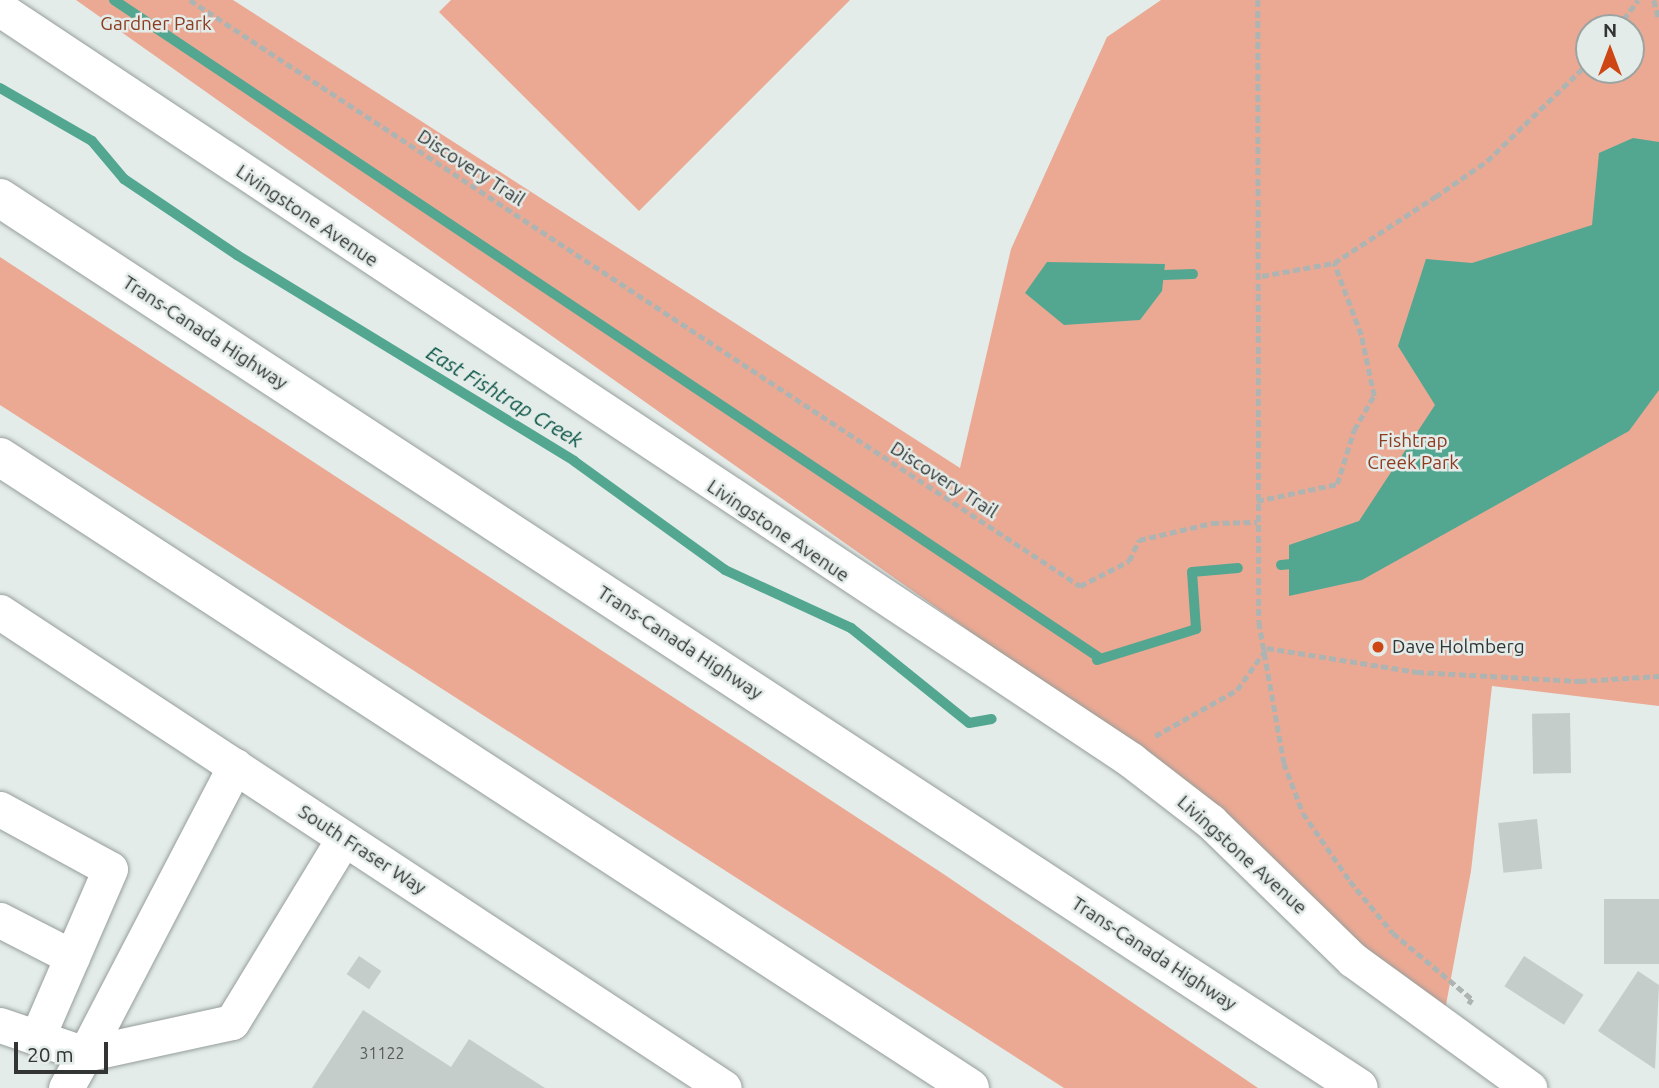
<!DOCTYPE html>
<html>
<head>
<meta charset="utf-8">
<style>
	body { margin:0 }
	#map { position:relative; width:1659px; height:1088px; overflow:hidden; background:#e3ece9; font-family:Ubuntu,sans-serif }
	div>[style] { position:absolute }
	.green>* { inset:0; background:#eba994 }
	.water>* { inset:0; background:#53a791 }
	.stream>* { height:10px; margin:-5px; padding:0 5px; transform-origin:5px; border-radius:5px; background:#53a791 }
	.building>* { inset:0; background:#c5cdca; transform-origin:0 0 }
	.path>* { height:4.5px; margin-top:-2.25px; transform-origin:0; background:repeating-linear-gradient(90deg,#adb4b2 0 7px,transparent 0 10.5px) }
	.roads { filter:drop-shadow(0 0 2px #969e9b) drop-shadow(0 0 2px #969e9b) }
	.minor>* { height:35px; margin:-17.5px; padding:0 17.5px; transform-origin:17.5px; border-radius:17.5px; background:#fff }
	.highway>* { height:38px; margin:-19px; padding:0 19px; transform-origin:19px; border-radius:19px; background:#fff }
	.dots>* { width:19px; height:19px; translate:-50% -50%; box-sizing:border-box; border:4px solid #e3ece9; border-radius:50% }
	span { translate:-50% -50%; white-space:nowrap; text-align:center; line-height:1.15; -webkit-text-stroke:5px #e3ece9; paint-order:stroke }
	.number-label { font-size:16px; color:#575b5a }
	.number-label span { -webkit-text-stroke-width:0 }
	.park-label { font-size:19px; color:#8d3b21 }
	.street-label { font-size:19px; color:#323534 }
	.poi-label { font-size:19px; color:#323534 }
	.left { translate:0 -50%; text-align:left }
	.water-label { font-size:21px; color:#065142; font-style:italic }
	.north { position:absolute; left:1575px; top:14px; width:70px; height:70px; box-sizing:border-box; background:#e3ece9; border:2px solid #9ca3a1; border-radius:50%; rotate:0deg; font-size:19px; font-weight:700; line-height:28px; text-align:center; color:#323534 }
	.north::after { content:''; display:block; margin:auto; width:24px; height:32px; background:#cd4613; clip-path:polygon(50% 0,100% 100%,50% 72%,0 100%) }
	.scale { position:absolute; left:14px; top:1042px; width:94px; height:32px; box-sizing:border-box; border:4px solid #323534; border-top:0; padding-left:9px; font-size:21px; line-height:24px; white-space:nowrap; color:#323534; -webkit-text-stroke:5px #e3ece9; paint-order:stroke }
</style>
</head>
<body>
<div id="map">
	<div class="green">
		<i style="clip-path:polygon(evenodd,76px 0,233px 0,960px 468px,1011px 249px,1107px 37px,1161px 0,1659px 0,1659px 706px,1492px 686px,1471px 871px,1443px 1021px,1162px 767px,76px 0,1589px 28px,1631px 28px,1631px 70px,1589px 70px,1589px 28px)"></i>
		<i style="clip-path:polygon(451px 0,850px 0,639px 211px,439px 12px)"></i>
		<i style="clip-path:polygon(0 257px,942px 873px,1258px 1088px,1064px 1088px,0 405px)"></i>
	</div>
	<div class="water">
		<i style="clip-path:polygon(1633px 138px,1659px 142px,1659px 390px,1629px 431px,1362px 580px,1289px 596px,1289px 545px,1359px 521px,1435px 405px,1398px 346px,1426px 259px,1472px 263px,1592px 225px,1599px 153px)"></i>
		<i style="clip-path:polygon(1047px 262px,1165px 264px,1162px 291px,1140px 320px,1064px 325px,1025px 293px)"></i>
	</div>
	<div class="stream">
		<i style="left:114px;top:0;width:1185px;rotate:33.72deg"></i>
		<i style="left:0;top:88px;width:106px;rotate:29.9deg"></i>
		<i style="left:92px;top:141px;width:50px;rotate:49.9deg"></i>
		<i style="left:124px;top:179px;width:136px;rotate:33.9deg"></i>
		<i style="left:237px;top:255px;width:395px;rotate:31.4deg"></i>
		<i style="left:574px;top:461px;width:186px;rotate:35.8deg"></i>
		<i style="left:725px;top:570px;width:139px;rotate:24.7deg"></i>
		<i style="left:851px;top:628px;width:151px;rotate:38.8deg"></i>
		<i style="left:969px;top:723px;width:23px;rotate:-10deg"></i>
		<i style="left:1164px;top:275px;width:29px;rotate:-2deg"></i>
		<i style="left:1281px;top:565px;width:20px;rotate:-6deg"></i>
		<i style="left:1097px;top:660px;width:104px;rotate:-17.4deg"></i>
		<i style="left:1196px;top:629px;width:57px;rotate:-94deg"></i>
		<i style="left:1192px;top:572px;width:46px;rotate:-5deg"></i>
	</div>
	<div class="building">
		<i style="left:1570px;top:713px;width:60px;height:38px;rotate:89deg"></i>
		<i style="left:1537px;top:819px;width:50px;height:39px;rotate:84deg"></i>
		<i style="left:1604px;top:899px;width:55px;height:65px"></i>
		<i style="left:359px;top:956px;width:27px;height:22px;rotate:34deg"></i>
		<i style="left:1524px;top:956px;width:71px;height:36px;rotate:33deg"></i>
		<i style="clip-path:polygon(1638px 971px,1659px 985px,1655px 1069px,1598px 1031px)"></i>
		<i style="clip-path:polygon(363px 1010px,451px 1067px,469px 1039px,545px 1088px,312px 1088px)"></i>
	</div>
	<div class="path">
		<i style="left:190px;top:0;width:1066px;rotate:33.36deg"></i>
		<i style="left:1080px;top:586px;width:55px;rotate:-27deg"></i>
		<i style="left:1129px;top:561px;width:23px;rotate:-65deg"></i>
		<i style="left:1139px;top:540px;width:75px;rotate:-13.1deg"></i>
		<i style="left:1212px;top:523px;width:45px;rotate:-1.3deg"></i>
		<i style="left:1258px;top:0;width:622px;rotate:89.91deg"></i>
		<i style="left:1259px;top:622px;width:143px;rotate:79.9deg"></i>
		<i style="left:1284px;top:763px;width:53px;rotate:69.2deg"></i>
		<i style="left:1303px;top:813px;width:83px;rotate:55.3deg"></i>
		<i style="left:1350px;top:881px;width:67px;rotate:50.4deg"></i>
		<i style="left:1393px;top:933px;width:103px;rotate:39.9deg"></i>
		<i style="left:1472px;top:999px;width:6px;rotate:121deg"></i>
		<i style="left:1654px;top:0;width:21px;rotate:76deg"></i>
		<i style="left:1617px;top:28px;width:35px;rotate:-53deg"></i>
		<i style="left:1262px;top:276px;width:73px;rotate:-10.2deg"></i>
		<i style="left:1334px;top:263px;width:121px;rotate:-33.2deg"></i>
		<i style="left:1435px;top:197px;width:63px;rotate:-34.7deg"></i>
		<i style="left:1487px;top:161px;width:142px;rotate:-44.1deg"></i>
		<i style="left:1257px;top:501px;width:82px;rotate:-12deg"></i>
		<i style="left:1337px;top:484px;width:57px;rotate:-72.5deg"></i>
		<i style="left:1354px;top:430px;width:39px;rotate:-60deg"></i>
		<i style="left:1374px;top:396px;width:62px;rotate:-102deg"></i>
		<i style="left:1361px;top:335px;width:77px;rotate:-110.6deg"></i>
		<i style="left:1267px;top:648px;width:152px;rotate:9.1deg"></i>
		<i style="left:1417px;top:672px;width:163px;rotate:3.2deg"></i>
		<i style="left:1580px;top:681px;width:79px;rotate:-3.6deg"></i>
		<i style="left:1155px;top:736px;width:94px;rotate:-29.3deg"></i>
		<i style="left:1237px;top:690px;width:50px;rotate:-54.7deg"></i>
	</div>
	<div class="roads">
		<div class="minor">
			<i style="left:0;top:9px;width:1358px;rotate:33.58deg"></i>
			<i style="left:1131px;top:760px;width:100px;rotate:37.7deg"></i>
			<i style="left:1210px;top:821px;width:199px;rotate:44.2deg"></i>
			<i style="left:1353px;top:960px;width:218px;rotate:36deg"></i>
			<i style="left:0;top:612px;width:866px;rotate:33.32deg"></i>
			<i style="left:0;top:809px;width:125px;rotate:28.6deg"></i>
			<i style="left:110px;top:869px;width:184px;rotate:113.4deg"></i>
			<i style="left:0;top:920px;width:81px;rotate:27.2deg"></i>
			<i style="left:0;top:1025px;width:90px;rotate:18.8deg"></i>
			<i style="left:85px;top:1054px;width:325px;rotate:-62.5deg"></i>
			<i style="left:66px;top:1088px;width:39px;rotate:-61deg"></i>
			<i style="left:85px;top:1054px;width:150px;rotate:-12.3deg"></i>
			<i style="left:232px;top:1022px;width:215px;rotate:-58.7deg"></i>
		</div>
		<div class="highway">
			<i style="left:0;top:198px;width:1624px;rotate:33.22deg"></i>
			<i style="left:0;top:457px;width:1157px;rotate:33.04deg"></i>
		</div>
	</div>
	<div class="dots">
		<i style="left:1378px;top:647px;background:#cd4613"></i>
	</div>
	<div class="number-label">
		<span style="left:382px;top:1053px">31122</span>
	</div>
	<div class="park-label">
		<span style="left:156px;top:24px">Gardner Park</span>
		<span style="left:1413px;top:452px">Fishtrap<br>Creek Park</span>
	</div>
	<div class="street-label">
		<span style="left:471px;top:168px;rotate:33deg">Discovery Trail</span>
		<span style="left:307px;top:216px;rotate:34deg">Livingstone Avenue</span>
		<span style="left:205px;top:333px;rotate:33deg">Trans-Canada Highway</span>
		<span style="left:944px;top:480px;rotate:33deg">Discovery Trail</span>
		<span style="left:778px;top:531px;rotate:34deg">Livingstone Avenue</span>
		<span style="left:680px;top:643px;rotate:33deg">Trans-Canada Highway</span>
		<span style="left:362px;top:850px;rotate:33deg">South Fraser Way</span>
		<span style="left:1242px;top:855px;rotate:42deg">Livingstone Avenue</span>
		<span style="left:1154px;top:954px;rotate:33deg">Trans-Canada Highway</span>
	</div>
	<div class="poi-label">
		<span class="left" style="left:1392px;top:647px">Dave Holmberg</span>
	</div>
	<div class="water-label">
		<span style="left:505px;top:396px;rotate:31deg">East Fishtrap Creek</span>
	</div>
	<div class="north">N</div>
	<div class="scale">20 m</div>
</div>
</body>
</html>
